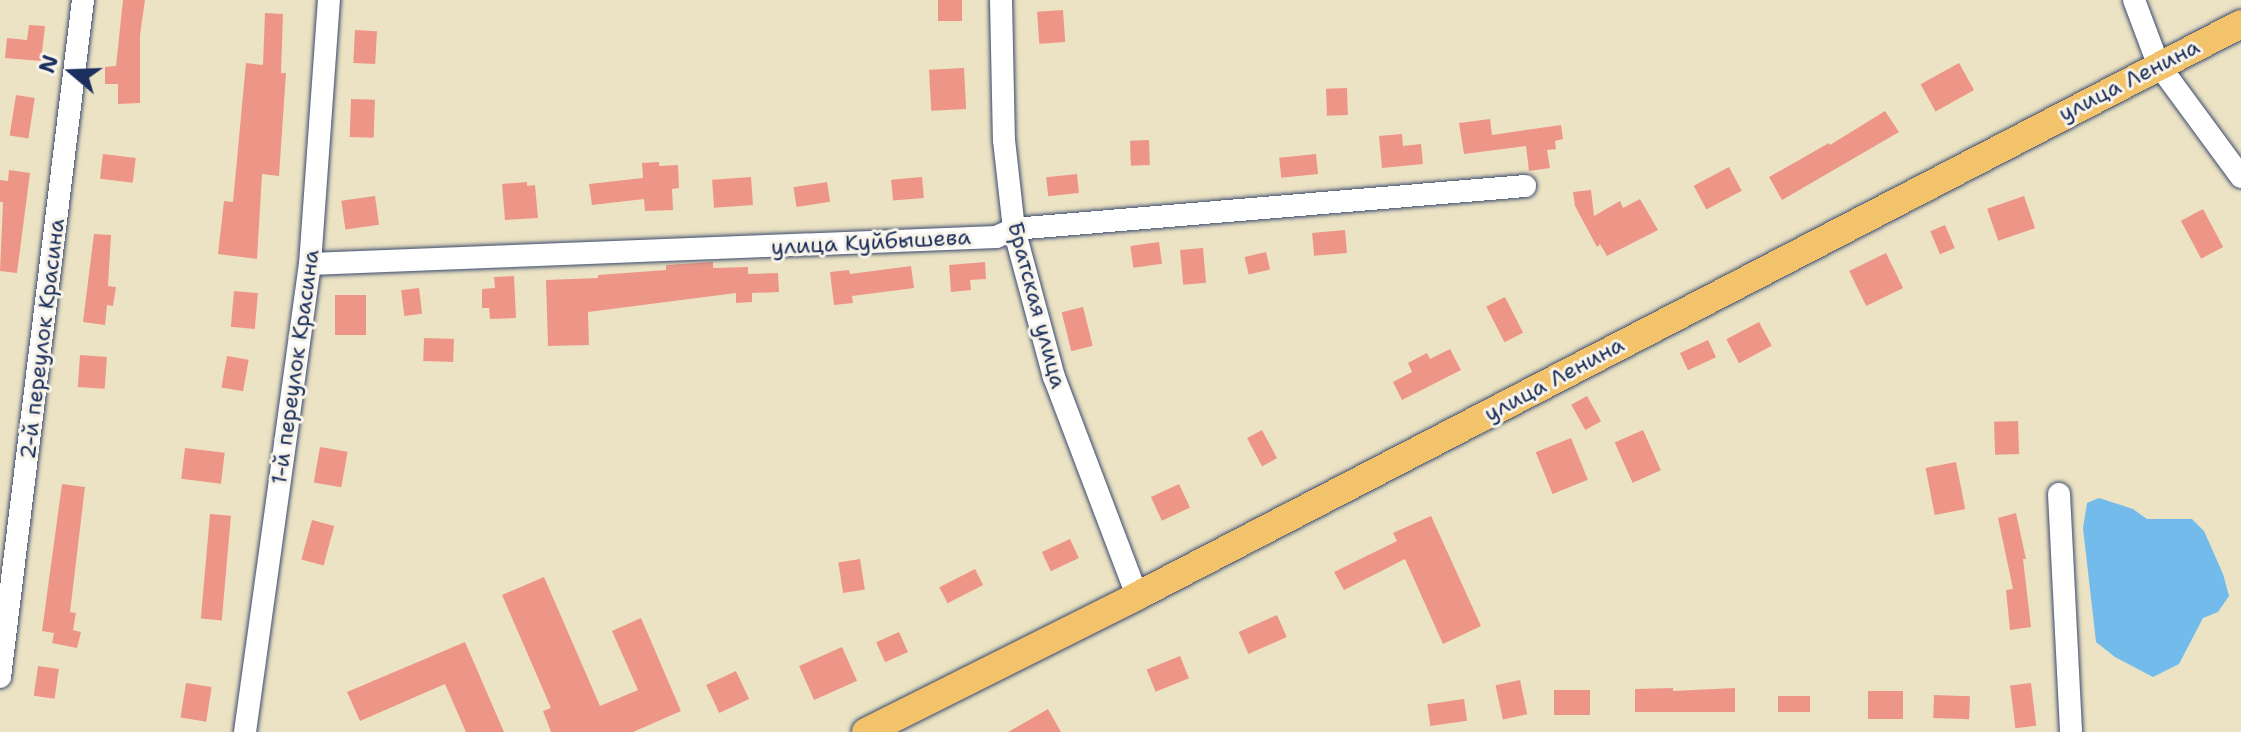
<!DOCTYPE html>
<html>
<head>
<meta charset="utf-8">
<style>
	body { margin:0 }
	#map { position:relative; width:2241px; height:732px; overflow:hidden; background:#ece3c4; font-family:"Shantell Sans",sans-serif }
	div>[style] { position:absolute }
	.water>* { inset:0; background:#72bbea }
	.building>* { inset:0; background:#ed9688; transform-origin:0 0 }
	.roads { filter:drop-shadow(0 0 2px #3a4a6d) drop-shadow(0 0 2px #3a4a6d) }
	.minor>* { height:22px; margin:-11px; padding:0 11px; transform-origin:11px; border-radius:11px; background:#fff }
	.major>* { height:28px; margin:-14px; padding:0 14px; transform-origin:14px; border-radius:14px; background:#f2c36a }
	span { translate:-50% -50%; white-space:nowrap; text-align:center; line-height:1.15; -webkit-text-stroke:6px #f7f3e8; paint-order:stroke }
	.street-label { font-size:22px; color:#1b2f5e }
	.north { position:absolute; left:32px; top:32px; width:80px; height:80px; -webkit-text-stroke:6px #f7f3e8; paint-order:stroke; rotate:289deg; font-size:22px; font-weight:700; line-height:32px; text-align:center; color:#1b2f5e }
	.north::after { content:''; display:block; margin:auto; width:28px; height:36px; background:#1b2f5e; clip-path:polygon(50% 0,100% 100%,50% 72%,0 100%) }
</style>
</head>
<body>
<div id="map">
	<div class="water">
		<i style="clip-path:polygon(2099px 498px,2133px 509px,2147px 519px,2192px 519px,2204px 531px,2223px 574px,2229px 596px,2218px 612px,2203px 618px,2179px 664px,2153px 677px,2115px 657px,2096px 642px,2083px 528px,2087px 503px)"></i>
	</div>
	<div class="building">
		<i style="clip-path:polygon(123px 0,145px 0,140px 35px,140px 103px,118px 104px,118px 84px,105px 84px,105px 67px,116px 66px)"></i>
		<i style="left:938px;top:0;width:24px;height:21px"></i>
		<i style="left:1063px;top:10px;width:32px;height:26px;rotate:86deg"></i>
		<i style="clip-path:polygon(265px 13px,283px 14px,281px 73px,286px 73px,279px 176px,262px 174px,257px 259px,218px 254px,224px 201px,233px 202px,246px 63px,263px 65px)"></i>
		<i style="clip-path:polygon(29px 25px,45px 26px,41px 61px,5px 58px,7px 38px,27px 40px)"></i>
		<i style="left:355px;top:30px;width:22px;height:33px;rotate:3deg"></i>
		<i style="left:1959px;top:63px;width:31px;height:44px;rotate:61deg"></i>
		<i style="left:964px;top:68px;width:41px;height:35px;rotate:87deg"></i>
		<i style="left:1347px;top:88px;width:27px;height:21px;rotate:88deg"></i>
		<i style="left:16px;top:95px;width:19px;height:41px;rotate:9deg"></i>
		<i style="left:351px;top:99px;width:24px;height:38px;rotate:2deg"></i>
		<i style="clip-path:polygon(1885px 111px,1899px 132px,1782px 200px,1769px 177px,1829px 143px,1830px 145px)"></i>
		<i style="clip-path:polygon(1490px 119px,1492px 135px,1561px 125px,1563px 139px,1555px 141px,1556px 149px,1547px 150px,1550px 168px,1529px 171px,1526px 146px,1464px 154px,1459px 123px)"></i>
		<i style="clip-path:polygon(1402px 134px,1403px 146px,1421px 144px,1423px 164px,1382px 168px,1379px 136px)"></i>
		<i style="left:1149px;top:140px;width:25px;height:19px;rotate:88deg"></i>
		<i style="left:103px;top:154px;width:33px;height:25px;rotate:7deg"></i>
		<i style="left:1316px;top:154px;width:20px;height:37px;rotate:84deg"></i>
		<i style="clip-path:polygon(659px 162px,659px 166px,678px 165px,679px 188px,672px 189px,673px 210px,645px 211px,644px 199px,592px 205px,589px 184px,643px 178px,642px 163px)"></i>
		<i style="left:1729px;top:167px;width:27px;height:40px;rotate:62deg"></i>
		<i style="clip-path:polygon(9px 170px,30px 173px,17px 273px,0 271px,3px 202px,0 202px,0 180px,8px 181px)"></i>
		<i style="left:1077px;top:174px;width:19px;height:31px;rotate:84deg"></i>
		<i style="left:751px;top:177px;width:28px;height:39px;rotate:86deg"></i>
		<i style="left:922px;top:177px;width:21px;height:31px;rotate:85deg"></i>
		<i style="clip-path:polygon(527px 182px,527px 186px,535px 185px,538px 218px,505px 220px,502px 184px)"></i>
		<i style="left:827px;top:182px;width:20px;height:34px;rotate:81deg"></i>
		<i style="clip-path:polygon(1591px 190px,1594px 216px,1620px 201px,1623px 208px,1640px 199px,1658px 230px,1607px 256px,1600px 244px,1597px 247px,1575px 206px,1573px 192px)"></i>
		<i style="left:375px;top:196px;width:29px;height:34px;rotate:82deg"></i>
		<i style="left:2024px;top:196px;width:34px;height:39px;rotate:71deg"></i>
		<i style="left:2203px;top:209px;width:43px;height:25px;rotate:62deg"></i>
		<i style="left:1945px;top:225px;width:25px;height:16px;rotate:67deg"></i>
		<i style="left:1345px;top:230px;width:23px;height:33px;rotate:85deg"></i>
		<i style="clip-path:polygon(94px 234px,111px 235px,108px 286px,116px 287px,113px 306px,107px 305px,105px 325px,83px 322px)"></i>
		<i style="left:1159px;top:242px;width:22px;height:29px;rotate:82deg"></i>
		<i style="left:1203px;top:248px;width:35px;height:23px;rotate:85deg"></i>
		<i style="left:1266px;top:252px;width:18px;height:22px;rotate:77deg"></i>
		<i style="left:1886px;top:253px;width:39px;height:41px;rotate:64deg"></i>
		<i style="clip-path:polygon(713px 262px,713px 268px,748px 267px,748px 274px,778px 273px,779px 292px,752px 293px,752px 302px,736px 303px,736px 293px,588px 312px,589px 345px,548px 346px,546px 280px,598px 278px,598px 275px,666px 270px,666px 265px)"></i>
		<i style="clip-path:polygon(985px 262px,986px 279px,970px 280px,971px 290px,951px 292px,949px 265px)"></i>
		<i style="clip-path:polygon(911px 266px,914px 288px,852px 296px,853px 303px,834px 305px,830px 272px,849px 270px,850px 274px)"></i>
		<i style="clip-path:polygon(514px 276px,516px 318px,490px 319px,489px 308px,482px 308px,482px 289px,495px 288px,494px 277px)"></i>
		<i style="left:419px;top:288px;width:26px;height:18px;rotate:83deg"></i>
		<i style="left:234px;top:291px;width:24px;height:36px;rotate:5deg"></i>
		<i style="left:366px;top:295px;width:40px;height:31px;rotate:90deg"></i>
		<i style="left:1505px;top:297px;width:40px;height:21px;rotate:63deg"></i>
		<i style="left:1083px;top:307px;width:40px;height:22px;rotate:76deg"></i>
		<i style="left:1759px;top:322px;width:27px;height:37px;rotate:62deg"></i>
		<i style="left:424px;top:338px;width:30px;height:23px;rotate:2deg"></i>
		<i style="left:1708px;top:340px;width:19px;height:31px;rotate:65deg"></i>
		<i style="clip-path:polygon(1450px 349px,1461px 370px,1402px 400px,1393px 382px,1412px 372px,1408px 363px,1427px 353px,1430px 359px)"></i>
		<i style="left:80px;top:355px;width:27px;height:32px;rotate:4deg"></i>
		<i style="left:227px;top:356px;width:22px;height:32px;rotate:10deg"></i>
		<i style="left:1587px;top:396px;width:29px;height:18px;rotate:61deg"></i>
		<i style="left:2018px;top:421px;width:33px;height:24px;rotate:88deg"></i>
		<i style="left:1262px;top:430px;width:32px;height:17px;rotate:62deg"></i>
		<i style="left:1643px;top:430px;width:44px;height:31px;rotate:66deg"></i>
		<i style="left:1571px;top:438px;width:45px;height:38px;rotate:68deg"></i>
		<i style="left:320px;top:447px;width:28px;height:36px;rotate:10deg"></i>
		<i style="left:185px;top:448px;width:40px;height:31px;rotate:7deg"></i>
		<i style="left:1956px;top:462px;width:48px;height:31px;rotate:79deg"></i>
		<i style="clip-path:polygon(62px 484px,85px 487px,70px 612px,76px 613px,73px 630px,81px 632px,77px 648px,52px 643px,54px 633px,42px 631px)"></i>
		<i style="left:1179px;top:484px;width:26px;height:31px;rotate:65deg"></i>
		<i style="clip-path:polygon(2016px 513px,2026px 559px,2023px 559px,2031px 627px,2010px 630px,2006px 590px,2013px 589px,1998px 518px)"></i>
		<i style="left:210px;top:514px;width:21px;height:105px;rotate:5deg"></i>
		<i style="clip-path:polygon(1431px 516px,1481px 626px,1443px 644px,1405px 559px,1344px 590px,1334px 572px,1397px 541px,1393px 533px)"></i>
		<i style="left:312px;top:520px;width:23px;height:41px;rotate:15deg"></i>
		<i style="left:1070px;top:539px;width:21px;height:31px;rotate:65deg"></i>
		<i style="left:860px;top:559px;width:31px;height:22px;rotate:81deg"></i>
		<i style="left:975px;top:569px;width:18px;height:40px;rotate:63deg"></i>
		<i style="clip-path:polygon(544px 577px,600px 706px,638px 690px,612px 631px,641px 618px,681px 711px,633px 732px,551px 732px,543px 711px,551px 708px,502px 595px)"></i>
		<i style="left:1277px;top:615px;width:24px;height:42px;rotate:66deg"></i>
		<i style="left:899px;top:632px;width:22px;height:25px;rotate:66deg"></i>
		<i style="clip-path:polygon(465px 642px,504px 732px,466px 732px,445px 684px,360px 721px,347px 692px)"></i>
		<i style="left:842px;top:647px;width:37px;height:47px;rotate:66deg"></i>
		<i style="left:1180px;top:656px;width:24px;height:36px;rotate:68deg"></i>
		<i style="left:38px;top:666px;width:21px;height:30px;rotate:8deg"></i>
		<i style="left:736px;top:671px;width:31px;height:33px;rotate:65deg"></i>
		<i style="left:1520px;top:680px;width:35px;height:25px;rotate:78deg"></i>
		<i style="left:186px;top:683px;width:26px;height:35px;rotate:9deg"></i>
		<i style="left:2031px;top:683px;width:43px;height:21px;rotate:83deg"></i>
		<i style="clip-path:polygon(1673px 688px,1673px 691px,1735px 688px,1735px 712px,1635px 712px,1635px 689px)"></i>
		<i style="left:1590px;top:690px;width:25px;height:36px;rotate:90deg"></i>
		<i style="left:1903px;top:691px;width:28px;height:35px;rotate:90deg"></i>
		<i style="left:1934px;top:695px;width:36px;height:23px;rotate:2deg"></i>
		<i style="left:1810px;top:696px;width:16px;height:32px;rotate:90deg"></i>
		<i style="left:1464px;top:699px;width:22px;height:37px;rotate:82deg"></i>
		<i style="clip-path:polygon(1048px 709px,1061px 732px,1008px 732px)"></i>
	</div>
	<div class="roads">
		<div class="minor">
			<i style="left:1001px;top:0;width:140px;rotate:88.8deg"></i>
			<i style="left:1004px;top:140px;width:90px;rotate:83.6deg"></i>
			<i style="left:1014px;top:229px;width:153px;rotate:74.9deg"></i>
			<i style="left:1054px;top:377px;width:234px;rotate:69.2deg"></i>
			<i style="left:2134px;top:0;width:68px;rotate:69.4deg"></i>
			<i style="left:2158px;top:64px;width:140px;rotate:53.7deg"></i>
			<i style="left:310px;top:264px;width:687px;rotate:-2.25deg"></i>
			<i style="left:996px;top:237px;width:20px;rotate:-24deg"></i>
			<i style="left:1014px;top:229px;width:513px;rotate:-4.81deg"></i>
			<i style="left:2059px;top:494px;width:238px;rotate:87.1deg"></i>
			<i style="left:0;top:677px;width:682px;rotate:-83.01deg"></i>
			<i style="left:245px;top:732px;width:472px;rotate:-82.1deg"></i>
			<i style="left:310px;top:264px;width:265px;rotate:-85.9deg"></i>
		</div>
		<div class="major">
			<i style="left:866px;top:732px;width:303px;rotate:-26.6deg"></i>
			<i style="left:1137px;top:596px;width:1243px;rotate:-27.39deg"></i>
		</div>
	</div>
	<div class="street-label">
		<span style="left:2129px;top:80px;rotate:-27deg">улица Ленина</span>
		<span style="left:871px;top:242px;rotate:-3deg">улица Куйбышева</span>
		<span style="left:1037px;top:305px;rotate:75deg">Братская улица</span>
		<span style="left:42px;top:339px;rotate:-83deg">2-й переулок Красина</span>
		<span style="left:295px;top:367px;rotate:-82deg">1-й переулок Красина</span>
		<span style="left:1554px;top:379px;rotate:-28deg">улица Ленина</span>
	</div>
	<div class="north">N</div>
</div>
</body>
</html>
